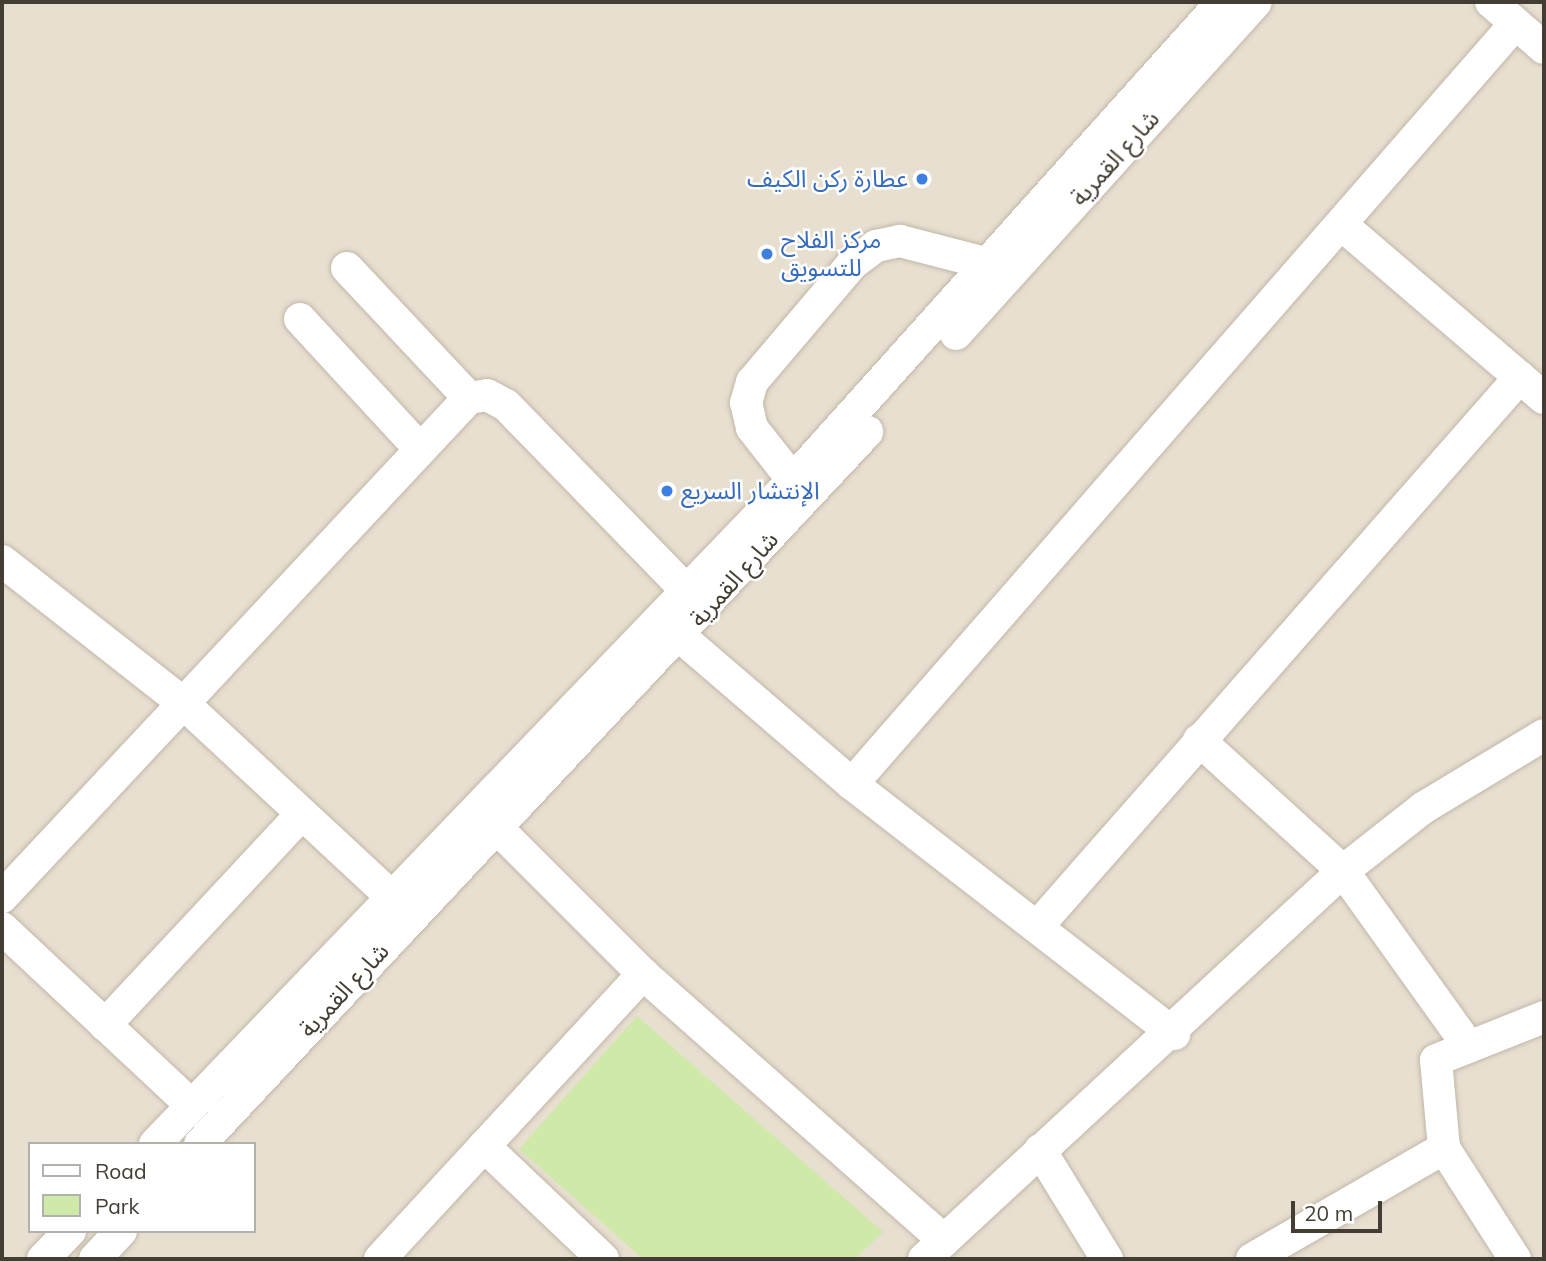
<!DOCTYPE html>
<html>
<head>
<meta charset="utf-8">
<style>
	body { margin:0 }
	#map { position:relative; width:1546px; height:1261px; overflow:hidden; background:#f2ede3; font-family:Mulish,"Noto Sans Arabic",sans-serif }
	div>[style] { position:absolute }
	.residential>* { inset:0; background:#e7dfd0 }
	.green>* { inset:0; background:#cfe9a9 }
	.roads { filter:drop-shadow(0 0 2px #c1b7a8) drop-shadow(0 0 2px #c1b7a8) }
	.minor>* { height:32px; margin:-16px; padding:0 16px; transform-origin:16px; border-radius:16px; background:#fff }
	.dots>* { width:19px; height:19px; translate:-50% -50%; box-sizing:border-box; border:4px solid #fff; border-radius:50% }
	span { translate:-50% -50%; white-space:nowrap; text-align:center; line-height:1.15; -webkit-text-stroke:5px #fff; paint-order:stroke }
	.street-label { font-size:24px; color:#443d33 }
	.shop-label { font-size:24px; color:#366cbe }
	.right { translate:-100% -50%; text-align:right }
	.left { translate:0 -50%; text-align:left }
	.frame { position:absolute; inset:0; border:4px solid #443d33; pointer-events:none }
	.legend { position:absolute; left:28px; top:1142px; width:228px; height:91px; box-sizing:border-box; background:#fff; border:2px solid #b4b1ad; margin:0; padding:9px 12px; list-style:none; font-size:21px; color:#443d33 }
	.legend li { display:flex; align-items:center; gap:14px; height:35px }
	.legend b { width:35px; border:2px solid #b4b1ad }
	.scale { position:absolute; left:1291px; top:1201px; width:91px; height:32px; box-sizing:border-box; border:4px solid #443d33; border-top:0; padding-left:9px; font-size:21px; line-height:24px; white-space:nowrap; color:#443d33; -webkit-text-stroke:5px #fff; paint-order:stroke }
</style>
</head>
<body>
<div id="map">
	<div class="residential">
		<i style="clip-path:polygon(evenodd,2px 2px,1544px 2px,1544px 1259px,2px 1259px,2px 2px,30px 1144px,254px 1144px,254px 1231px,30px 1231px,30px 1144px)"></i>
	</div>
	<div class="green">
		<i style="clip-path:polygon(637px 1016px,883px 1232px,855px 1259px,643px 1259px,519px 1149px)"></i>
	</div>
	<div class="roads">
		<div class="minor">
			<i style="left:1491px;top:2px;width:70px;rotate:41deg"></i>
			<i style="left:1342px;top:225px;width:266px;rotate:40.6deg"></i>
			<i style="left:347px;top:268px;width:178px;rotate:46.8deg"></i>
			<i style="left:300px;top:319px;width:173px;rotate:47.3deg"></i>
			<i style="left:956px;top:334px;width:447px;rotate:-47.9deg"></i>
			<i style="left:793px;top:480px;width:66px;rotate:-128.3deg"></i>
			<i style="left:752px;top:428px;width:26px;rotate:-103deg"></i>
			<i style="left:746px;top:403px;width:22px;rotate:-74deg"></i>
			<i style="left:752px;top:382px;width:155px;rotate:-49.7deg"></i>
			<i style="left:852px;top:264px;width:30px;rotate:-37deg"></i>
			<i style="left:876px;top:246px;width:25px;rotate:-12deg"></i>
			<i style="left:900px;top:241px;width:92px;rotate:14.5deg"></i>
			<i style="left:2px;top:561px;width:229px;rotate:38.1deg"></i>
			<i style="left:182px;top:702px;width:288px;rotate:42.9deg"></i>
			<i style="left:681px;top:637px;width:225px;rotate:40.7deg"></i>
			<i style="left:852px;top:784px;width:408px;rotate:37.8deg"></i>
			<i style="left:1199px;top:740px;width:195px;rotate:42.3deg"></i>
			<i style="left:1343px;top:871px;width:216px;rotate:54.4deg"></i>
			<i style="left:852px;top:784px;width:1009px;rotate:-48.9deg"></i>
			<i style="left:496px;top:827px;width:208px;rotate:45deg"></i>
			<i style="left:643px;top:974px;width:402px;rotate:41.5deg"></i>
			<i style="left:2px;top:897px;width:683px;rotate:-46.9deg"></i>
			<i style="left:469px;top:398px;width:18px;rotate:-9deg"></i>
			<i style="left:487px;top:395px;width:21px;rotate:28deg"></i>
			<i style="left:506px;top:405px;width:261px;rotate:45.8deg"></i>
			<i style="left:1037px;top:927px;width:732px;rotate:-48.71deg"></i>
			<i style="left:2px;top:928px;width:260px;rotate:43.1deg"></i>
			<i style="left:105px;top:1025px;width:287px;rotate:-47deg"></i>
			<i style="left:155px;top:1144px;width:921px;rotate:-46.14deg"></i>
			<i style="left:793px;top:480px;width:642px;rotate:-48.09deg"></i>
			<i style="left:200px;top:1144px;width:976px;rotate:-46.87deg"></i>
			<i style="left:484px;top:1146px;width:164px;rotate:43.5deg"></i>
			<i style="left:1040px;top:1150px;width:128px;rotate:58.4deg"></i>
			<i style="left:43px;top:1259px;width:39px;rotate:-46deg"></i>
			<i style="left:95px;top:1259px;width:38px;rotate:-47deg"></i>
			<i style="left:380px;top:1259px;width:388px;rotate:-47.3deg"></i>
			<i style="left:924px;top:1259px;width:571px;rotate:-42.8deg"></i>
			<i style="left:1343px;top:871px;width:102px;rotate:-38.2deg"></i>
			<i style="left:1423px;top:808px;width:141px;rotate:-31.1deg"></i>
			<i style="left:1252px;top:1259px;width:222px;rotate:-30deg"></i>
			<i style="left:1515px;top:1259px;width:132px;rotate:-122.6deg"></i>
			<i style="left:1444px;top:1148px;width:88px;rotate:-95.2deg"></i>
			<i style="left:1436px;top:1060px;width:116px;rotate:-21.7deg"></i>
		</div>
	</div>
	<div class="dots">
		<i style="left:922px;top:179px;background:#3f7fe0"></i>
		<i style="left:767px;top:254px;background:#3f7fe0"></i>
		<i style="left:667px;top:491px;background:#3f7fe0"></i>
	</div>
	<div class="street-label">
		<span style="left:1115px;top:158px;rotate:-48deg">شارع القمرية</span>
		<span style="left:734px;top:579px;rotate:-48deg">شارع القمرية</span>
		<span style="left:344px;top:990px;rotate:-47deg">شارع القمرية</span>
	</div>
	<div class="shop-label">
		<span class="right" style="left:908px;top:179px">عطارة ركن الكيف</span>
		<span class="left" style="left:781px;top:254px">مركز الفلاح<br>للتسويق</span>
		<span class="left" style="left:681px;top:491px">الإنتشار السريع</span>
	</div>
	<div class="frame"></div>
	<ul class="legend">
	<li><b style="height:9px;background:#fff"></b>Road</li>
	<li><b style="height:19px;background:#cfe9a9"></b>Park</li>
	</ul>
	<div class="scale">20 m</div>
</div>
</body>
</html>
